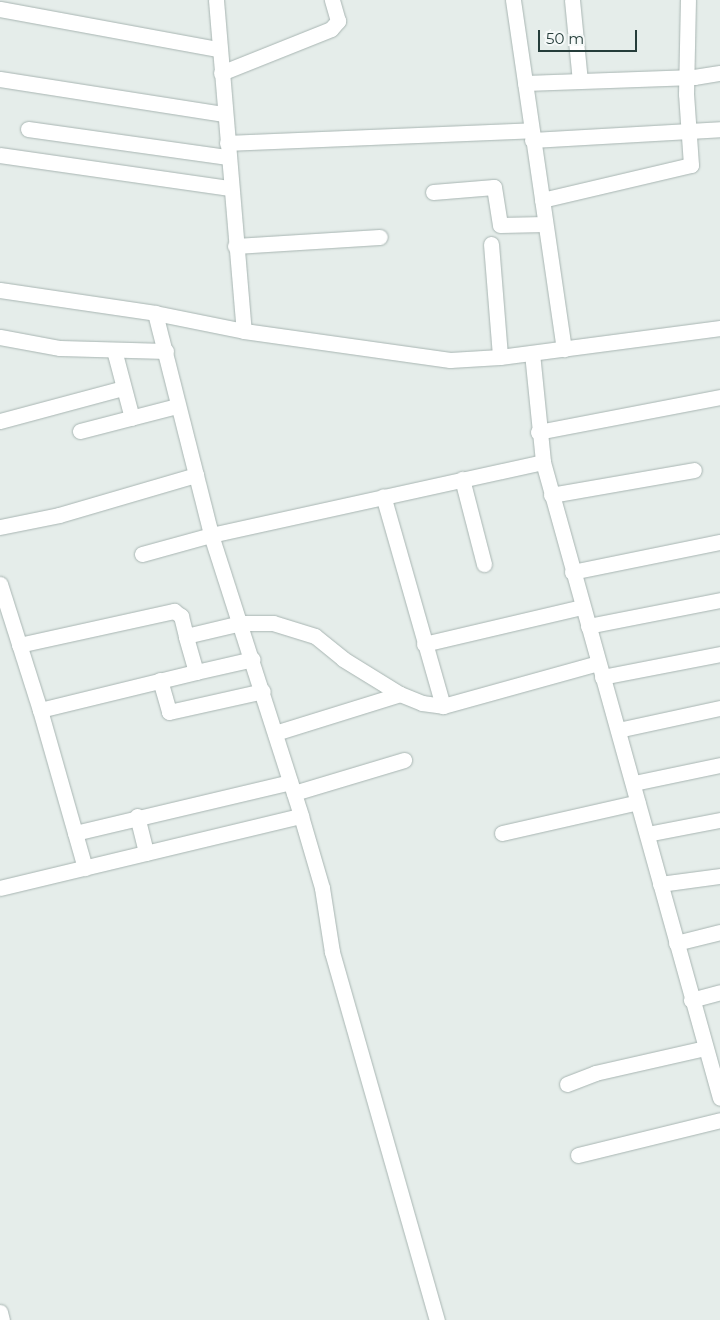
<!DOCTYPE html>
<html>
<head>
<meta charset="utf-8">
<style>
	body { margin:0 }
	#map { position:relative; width:720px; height:1320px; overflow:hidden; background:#e5edea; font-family:Montserrat,sans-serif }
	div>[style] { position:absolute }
	.roads { filter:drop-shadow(0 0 1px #a8b5b2) drop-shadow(0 0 1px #a8b5b2) }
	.minor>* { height:15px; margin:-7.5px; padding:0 7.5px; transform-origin:7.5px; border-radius:7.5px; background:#fff }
	.secondary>* { height:15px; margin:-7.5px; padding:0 7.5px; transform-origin:7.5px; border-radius:7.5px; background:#fff }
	span { translate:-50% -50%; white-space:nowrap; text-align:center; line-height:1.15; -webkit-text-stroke:4px #f5f9f8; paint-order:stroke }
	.scale { position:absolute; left:538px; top:30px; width:99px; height:22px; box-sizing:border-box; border:2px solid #253d3a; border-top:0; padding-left:6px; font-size:15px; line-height:18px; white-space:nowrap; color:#253d3a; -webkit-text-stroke:4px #f5f9f8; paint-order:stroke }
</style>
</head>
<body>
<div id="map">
	<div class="roads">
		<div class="minor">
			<i style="left:216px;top:0;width:332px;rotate:85.2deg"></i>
			<i style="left:513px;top:0;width:353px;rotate:81.7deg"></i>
			<i style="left:572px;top:0;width:81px;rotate:84.4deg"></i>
			<i style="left:0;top:9px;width:223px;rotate:10.4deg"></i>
			<i style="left:221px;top:73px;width:118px;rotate:-21.8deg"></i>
			<i style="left:331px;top:29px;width:11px;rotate:-49deg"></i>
			<i style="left:338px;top:21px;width:22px;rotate:-106deg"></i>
			<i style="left:0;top:79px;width:227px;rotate:8.9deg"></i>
			<i style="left:525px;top:83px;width:169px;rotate:-2deg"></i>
			<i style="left:694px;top:77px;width:26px;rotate:-9deg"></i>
			<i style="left:28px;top:129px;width:202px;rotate:8deg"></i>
			<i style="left:532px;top:140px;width:188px;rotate:-3.3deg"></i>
			<i style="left:227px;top:143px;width:304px;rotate:-2.4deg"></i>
			<i style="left:0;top:155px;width:232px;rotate:8.2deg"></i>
			<i style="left:433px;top:192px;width:61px;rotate:-4.7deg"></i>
			<i style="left:494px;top:187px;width:38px;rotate:81deg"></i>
			<i style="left:500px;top:225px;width:45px;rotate:-1.3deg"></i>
			<i style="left:542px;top:200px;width:153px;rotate:-13.2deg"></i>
			<i style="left:691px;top:165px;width:71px;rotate:-94deg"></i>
			<i style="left:686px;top:94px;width:94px;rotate:-88.8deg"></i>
			<i style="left:491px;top:244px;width:113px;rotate:85.4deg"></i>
			<i style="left:235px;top:246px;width:145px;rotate:-3.6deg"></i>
			<i style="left:155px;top:313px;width:229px;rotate:75.8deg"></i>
			<i style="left:211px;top:535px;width:295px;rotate:72.2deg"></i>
			<i style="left:301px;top:816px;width:75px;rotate:73.7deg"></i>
			<i style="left:322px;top:888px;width:65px;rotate:81.1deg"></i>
			<i style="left:332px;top:952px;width:383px;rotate:74.1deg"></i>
			<i style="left:0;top:337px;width:61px;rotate:10.4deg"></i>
			<i style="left:60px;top:348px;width:106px;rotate:1.6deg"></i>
			<i style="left:114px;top:350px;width:70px;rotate:75.2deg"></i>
			<i style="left:532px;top:353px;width:110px;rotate:84.2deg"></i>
			<i style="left:543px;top:462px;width:660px;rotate:74.45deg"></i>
			<i style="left:0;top:421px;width:127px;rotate:-15deg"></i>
			<i style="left:80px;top:431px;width:100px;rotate:-14.5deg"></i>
			<i style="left:538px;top:432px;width:185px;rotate:-10.9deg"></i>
			<i style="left:462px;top:479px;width:88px;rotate:75.5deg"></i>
			<i style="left:551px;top:495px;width:145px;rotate:-9.9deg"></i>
			<i style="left:0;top:527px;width:60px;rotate:-11.5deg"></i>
			<i style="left:59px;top:515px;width:143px;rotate:-16.3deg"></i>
			<i style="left:142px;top:554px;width:72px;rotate:-15.4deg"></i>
			<i style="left:211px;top:535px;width:340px;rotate:-12.4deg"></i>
			<i style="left:572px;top:572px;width:151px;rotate:-11.5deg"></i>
			<i style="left:0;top:584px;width:132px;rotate:72.4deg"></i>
			<i style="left:588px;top:626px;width:135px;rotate:-11.1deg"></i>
			<i style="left:424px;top:644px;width:162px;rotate:-13.2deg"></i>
			<i style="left:19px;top:645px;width:159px;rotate:-12.4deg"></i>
			<i style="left:174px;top:611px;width:9px;rotate:36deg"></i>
			<i style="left:181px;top:616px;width:21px;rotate:76deg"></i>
			<i style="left:196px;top:672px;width:58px;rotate:-12.8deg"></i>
			<i style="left:602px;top:677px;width:120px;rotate:-11deg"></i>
			<i style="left:160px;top:680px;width:33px;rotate:74deg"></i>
			<i style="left:169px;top:712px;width:96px;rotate:-12.6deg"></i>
			<i style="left:443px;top:706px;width:161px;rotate:-15.5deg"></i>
			<i style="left:618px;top:730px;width:104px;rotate:-12.2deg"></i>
			<i style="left:275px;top:733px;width:131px;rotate:-17.3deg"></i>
			<i style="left:634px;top:783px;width:88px;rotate:-11.8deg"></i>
			<i style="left:294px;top:793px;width:115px;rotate:-16.7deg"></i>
			<i style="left:137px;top:816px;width:38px;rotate:76deg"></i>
			<i style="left:75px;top:833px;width:221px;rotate:-13.3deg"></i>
			<i style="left:502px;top:833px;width:139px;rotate:-12.8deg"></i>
			<i style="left:647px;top:834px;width:74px;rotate:-10.9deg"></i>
			<i style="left:85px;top:868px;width:164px;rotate:-105.9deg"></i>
			<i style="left:40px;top:710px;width:161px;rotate:-13.7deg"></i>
			<i style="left:196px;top:672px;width:37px;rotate:-106deg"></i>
			<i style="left:186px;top:636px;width:57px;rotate:-13.3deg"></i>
			<i style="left:241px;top:623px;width:32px"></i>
			<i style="left:273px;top:623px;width:44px;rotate:17.2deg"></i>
			<i style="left:315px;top:636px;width:36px;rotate:39deg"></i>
			<i style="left:343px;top:659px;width:67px;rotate:31.6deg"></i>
			<i style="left:400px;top:694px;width:24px;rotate:22deg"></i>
			<i style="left:422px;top:703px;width:21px;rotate:8deg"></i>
			<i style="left:443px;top:706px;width:218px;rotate:-105.9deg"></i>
			<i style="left:660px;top:884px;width:61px;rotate:-7.6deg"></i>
			<i style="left:0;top:888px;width:309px;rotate:-13.5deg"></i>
			<i style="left:676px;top:943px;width:45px;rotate:-14deg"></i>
			<i style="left:691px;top:1000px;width:30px;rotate:-15deg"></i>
			<i style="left:567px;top:1084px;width:30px;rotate:-21deg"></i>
			<i style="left:595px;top:1073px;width:113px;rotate:-12.8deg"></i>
			<i style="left:578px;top:1155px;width:146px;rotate:-13.8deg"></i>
			<i style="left:0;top:1312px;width:8px;rotate:76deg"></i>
		</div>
		<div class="secondary">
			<i style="left:0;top:290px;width:157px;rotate:8.4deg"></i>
			<i style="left:155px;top:313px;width:91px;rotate:11.4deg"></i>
			<i style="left:244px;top:331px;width:208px;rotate:8deg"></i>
			<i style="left:450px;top:360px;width:50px;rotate:-3.4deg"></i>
			<i style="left:500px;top:357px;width:222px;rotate:-7.5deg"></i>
		</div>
	</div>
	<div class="scale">50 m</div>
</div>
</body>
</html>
